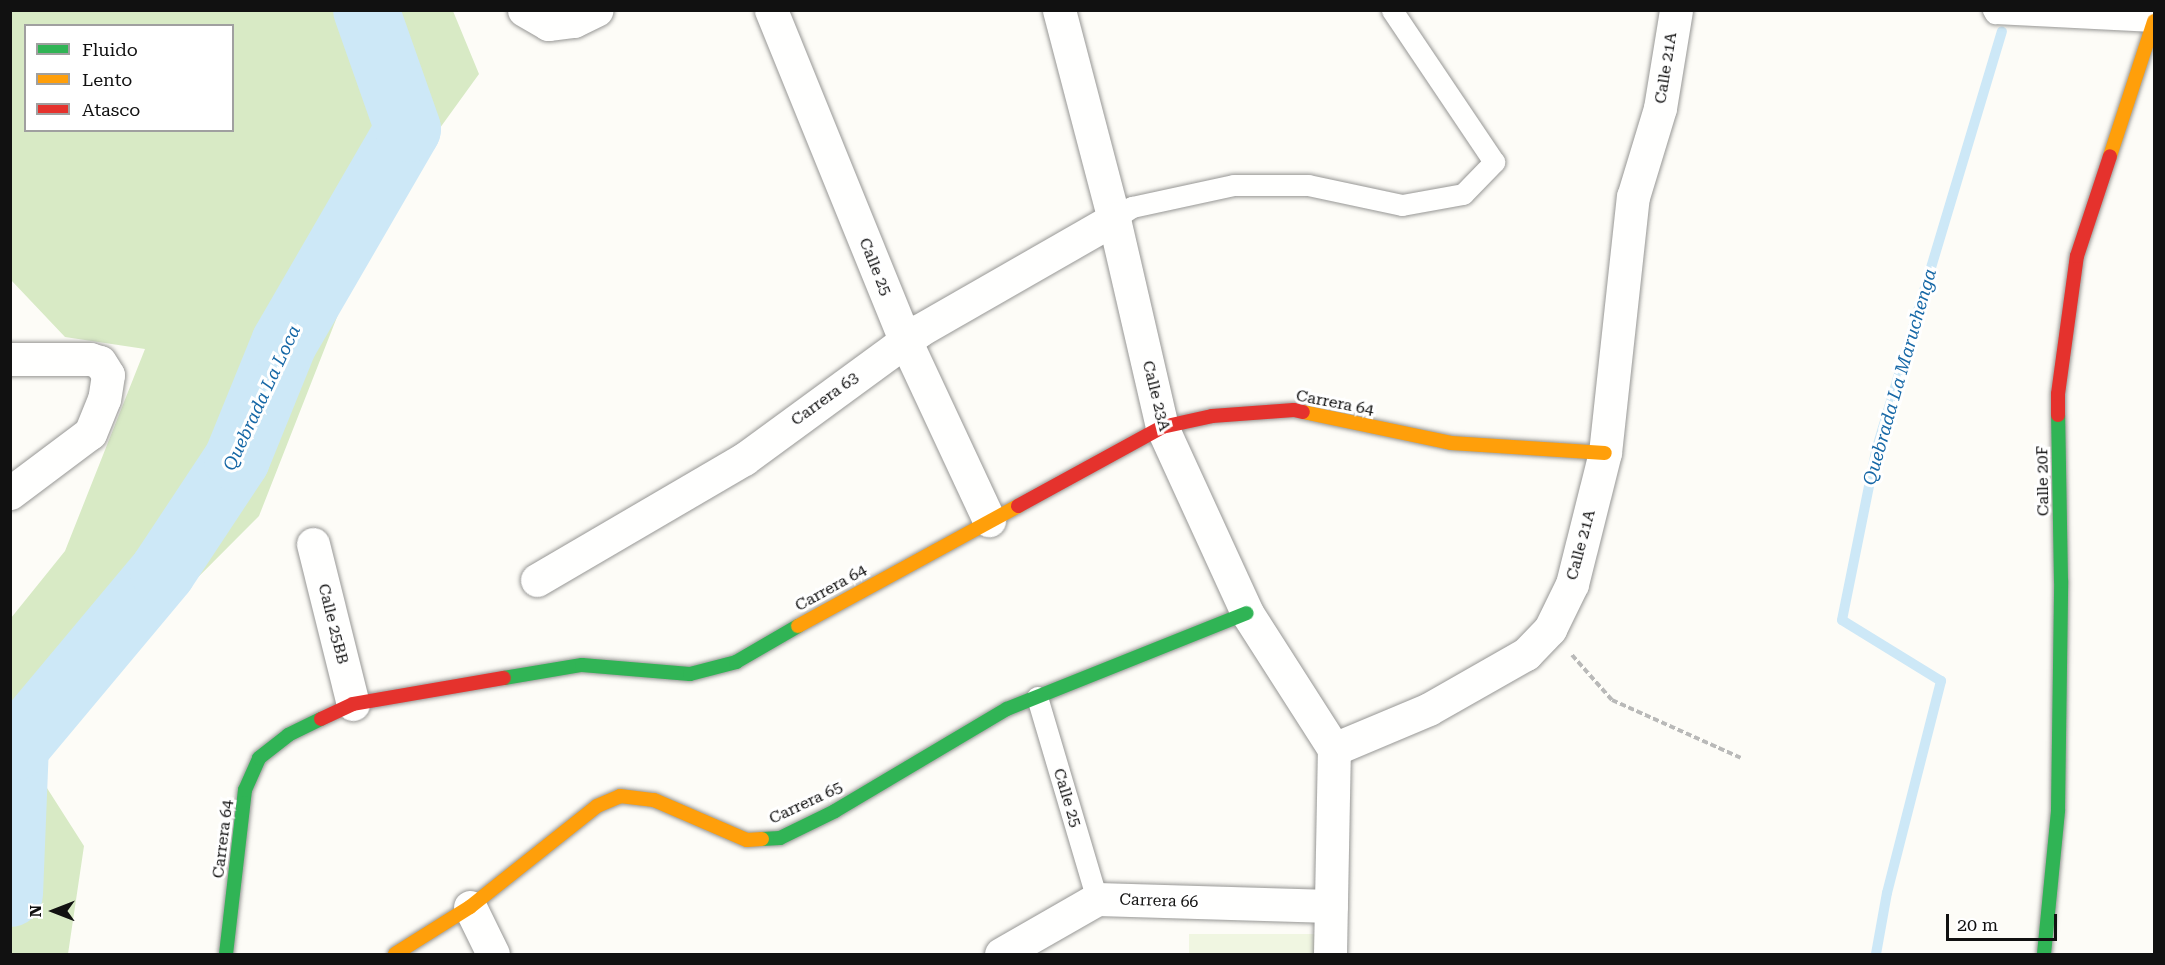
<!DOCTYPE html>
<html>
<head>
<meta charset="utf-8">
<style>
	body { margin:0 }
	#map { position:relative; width:2165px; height:965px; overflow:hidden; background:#fdfcf7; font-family:"Roboto Serif",serif }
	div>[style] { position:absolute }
	.forest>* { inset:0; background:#d8eac5 }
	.pitch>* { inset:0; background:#f0f6e1; transform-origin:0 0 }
	.stream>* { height:10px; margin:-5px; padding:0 5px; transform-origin:5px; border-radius:5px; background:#cde8f7 }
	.river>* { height:66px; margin:-33px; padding:0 33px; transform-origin:33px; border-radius:33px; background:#cde8f7 }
	.path>* { height:4px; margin-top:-2px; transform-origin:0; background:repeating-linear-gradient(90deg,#b9b9b8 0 6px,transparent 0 9px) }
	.roads { filter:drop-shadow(0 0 2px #979795) drop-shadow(0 0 2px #979795) }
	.lane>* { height:21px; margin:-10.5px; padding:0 10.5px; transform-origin:10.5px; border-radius:10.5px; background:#fffffe }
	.street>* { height:33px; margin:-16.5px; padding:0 16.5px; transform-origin:16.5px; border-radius:16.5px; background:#fffffe }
	.fast>* { height:14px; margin:-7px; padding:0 7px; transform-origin:7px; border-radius:7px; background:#30b455 }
	.slow>* { height:14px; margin:-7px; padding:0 7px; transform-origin:7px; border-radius:7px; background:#ff9f0a }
	.jam>* { height:14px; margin:-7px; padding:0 7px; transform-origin:7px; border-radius:7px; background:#e5322d }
	span { translate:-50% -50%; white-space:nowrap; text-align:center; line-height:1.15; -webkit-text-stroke:6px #fff; paint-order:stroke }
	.street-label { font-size:16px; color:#111 }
	.water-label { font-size:18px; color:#1768a6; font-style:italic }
	.frame { position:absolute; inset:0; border:12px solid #111; pointer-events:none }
	.legend { position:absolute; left:24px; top:24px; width:210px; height:108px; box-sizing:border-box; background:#fff; border:2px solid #a0a0a0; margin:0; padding:8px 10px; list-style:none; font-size:18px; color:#111 }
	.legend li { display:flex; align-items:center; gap:12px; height:30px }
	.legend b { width:30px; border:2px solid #a0a0a0 }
	.north { position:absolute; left:24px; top:881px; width:60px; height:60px; -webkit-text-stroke:4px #fff; paint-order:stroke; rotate:270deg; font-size:16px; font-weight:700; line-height:24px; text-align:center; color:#111 }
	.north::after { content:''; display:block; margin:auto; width:21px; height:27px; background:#111; clip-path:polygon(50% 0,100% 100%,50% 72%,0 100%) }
	.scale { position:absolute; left:1946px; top:914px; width:111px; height:27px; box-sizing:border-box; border:3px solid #111; border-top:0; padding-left:8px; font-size:18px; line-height:21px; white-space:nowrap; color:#111; -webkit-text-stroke:4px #fff; paint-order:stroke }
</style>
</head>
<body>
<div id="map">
	<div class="forest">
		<i style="clip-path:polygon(evenodd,11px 10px,453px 11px,479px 74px,377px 215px,259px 516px,24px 752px,84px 846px,68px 954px,11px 954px,11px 618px,65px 551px,145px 349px,65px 337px,11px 280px,11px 10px,26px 26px,232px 26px,232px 130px,26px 130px,26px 26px)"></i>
	</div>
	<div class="pitch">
		<i style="left:1319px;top:934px;width:20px;height:130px;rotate:90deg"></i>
	</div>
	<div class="stream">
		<i style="left:1876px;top:954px;width:62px;rotate:-79.8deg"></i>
		<i style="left:1887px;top:893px;width:219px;rotate:-75.7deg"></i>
		<i style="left:1941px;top:681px;width:116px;rotate:-148.4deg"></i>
		<i style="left:1842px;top:620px;width:172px;rotate:-78.6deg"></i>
		<i style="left:1876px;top:451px;width:438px;rotate:-73.3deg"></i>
	</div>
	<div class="river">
		<i style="left:10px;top:894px;width:147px;rotate:-87.7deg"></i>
		<i style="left:16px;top:747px;width:229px;rotate:-50.1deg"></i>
		<i style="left:163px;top:571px;width:134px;rotate:-56.5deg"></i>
		<i style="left:237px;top:459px;width:125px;rotate:-67.9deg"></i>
		<i style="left:284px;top:343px;width:247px;rotate:-59.9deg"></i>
		<i style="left:408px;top:129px;width:126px;rotate:-109.4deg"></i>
	</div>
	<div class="path">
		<i style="left:1572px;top:655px;width:60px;rotate:48.4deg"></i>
		<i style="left:1612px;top:700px;width:141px;rotate:24.2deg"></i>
	</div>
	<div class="roads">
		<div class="lane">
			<i style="left:1993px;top:10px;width:4px;rotate:56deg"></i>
			<i style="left:1995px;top:13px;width:159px;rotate:2.9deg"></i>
			<i style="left:1114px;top:219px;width:22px;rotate:-34deg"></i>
			<i style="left:1132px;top:207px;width:104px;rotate:-12.2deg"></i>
			<i style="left:1234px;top:185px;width:74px"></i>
			<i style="left:1308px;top:185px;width:96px;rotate:12deg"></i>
			<i style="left:1402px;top:205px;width:62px;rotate:-10.2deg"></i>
			<i style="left:1463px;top:194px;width:45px;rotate:-45.9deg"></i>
			<i style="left:1494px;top:162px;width:183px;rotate:-123.9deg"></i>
			<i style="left:1037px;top:697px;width:211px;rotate:73.5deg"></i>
		</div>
		<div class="street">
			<i style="left:524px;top:10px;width:28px;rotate:30deg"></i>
			<i style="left:548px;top:24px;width:26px;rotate:-7deg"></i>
			<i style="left:574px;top:21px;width:25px;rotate:-26deg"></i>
			<i style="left:771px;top:10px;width:356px;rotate:67.9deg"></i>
			<i style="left:905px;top:340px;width:199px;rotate:65deg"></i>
			<i style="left:1059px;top:10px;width:216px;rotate:75.3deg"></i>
			<i style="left:1114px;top:219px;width:213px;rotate:77deg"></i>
			<i style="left:1162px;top:427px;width:205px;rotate:65.4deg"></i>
			<i style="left:1247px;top:613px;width:161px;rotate:57.4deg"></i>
			<i style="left:10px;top:359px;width:80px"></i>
			<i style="left:90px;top:359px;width:10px;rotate:17deg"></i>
			<i style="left:100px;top:362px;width:15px;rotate:58deg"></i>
			<i style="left:108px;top:375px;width:24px;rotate:99deg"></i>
			<i style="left:104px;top:399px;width:37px;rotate:112deg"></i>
			<i style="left:90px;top:433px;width:100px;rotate:143.1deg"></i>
			<i style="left:313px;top:544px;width:165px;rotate:76deg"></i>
			<i style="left:537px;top:580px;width:240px;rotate:-30.3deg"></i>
			<i style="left:744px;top:459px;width:218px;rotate:-36.2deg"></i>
			<i style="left:920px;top:330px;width:224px;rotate:-29.8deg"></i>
			<i style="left:1334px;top:749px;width:103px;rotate:-22.8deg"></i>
			<i style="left:1429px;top:709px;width:112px;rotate:-29.6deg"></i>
			<i style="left:1526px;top:654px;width:35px;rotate:-46deg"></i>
			<i style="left:1550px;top:629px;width:50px;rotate:-63.9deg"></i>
			<i style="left:1572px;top:584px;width:135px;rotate:-75.9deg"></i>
			<i style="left:1605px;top:453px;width:258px;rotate:-83.8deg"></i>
			<i style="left:1633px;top:197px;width:93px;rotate:-73.1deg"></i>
			<i style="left:1660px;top:108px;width:99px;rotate:-80.7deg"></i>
			<i style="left:470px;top:907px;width:52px;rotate:63.9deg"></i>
			<i style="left:1001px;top:954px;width:111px;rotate:-29.8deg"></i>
			<i style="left:1097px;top:899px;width:234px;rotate:1.7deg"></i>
			<i style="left:1330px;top:954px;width:205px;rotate:-88.9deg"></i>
		</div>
		<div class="fast">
			<i style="left:504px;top:678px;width:79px;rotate:-9.5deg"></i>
			<i style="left:582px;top:665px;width:108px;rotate:4.8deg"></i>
			<i style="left:690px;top:674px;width:48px;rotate:-14.6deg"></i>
			<i style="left:736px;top:662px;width:72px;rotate:-30.1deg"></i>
			<i style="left:762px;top:839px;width:18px;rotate:-3deg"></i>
			<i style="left:780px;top:838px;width:61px;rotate:-26.1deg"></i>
			<i style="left:835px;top:811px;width:200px;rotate:-30.7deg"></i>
			<i style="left:1007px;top:709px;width:258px;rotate:-21.8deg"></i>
			<i style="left:226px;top:954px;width:165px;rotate:-83.4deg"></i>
			<i style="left:245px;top:790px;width:35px;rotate:-66deg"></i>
			<i style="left:259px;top:758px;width:37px;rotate:-38deg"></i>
			<i style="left:288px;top:735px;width:37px;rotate:-26deg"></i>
			<i style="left:2044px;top:954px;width:145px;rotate:-84.4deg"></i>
			<i style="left:2058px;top:810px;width:229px;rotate:-89.2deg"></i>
			<i style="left:2061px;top:581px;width:166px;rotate:-91deg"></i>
		</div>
		<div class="slow">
			<i style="left:2110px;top:156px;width:142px;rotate:-71.9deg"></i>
			<i style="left:1303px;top:412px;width:151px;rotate:11.8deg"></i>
			<i style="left:1451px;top:443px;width:154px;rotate:3.7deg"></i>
			<i style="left:798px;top:626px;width:251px;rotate:-28.6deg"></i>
			<i style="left:395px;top:954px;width:89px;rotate:-32.1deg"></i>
			<i style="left:470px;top:907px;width:162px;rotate:-38.5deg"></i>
			<i style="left:597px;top:806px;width:25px;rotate:-23deg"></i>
			<i style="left:620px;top:796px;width:34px;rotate:7deg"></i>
			<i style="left:654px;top:800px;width:101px;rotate:23.3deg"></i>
			<i style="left:747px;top:840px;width:15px;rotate:-4deg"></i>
		</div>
		<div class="jam">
			<i style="left:2058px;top:415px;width:21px;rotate:-90deg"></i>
			<i style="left:2058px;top:394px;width:139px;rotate:-82.2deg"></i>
			<i style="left:2077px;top:256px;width:105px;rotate:-71.7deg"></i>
			<i style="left:1018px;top:506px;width:164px;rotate:-28.7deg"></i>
			<i style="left:1162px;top:427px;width:51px;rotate:-12.4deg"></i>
			<i style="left:1212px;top:416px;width:82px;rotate:-4.2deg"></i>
			<i style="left:1294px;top:410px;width:9px;rotate:13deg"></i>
			<i style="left:321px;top:719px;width:35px;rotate:-25deg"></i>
			<i style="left:353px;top:704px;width:153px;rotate:-9.8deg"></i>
		</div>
	</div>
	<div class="street-label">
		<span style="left:1666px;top:68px;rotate:-81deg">Calle 21A</span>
		<span style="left:875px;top:267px;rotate:68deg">Calle 25</span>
		<span style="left:1156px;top:396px;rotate:76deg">Calle 23A</span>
		<span style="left:825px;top:399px;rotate:-36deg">Carrera 63</span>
		<span style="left:1335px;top:403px;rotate:11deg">Carrera 64</span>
		<span style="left:2043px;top:481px;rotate:-91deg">Calle 20F</span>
		<span style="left:1581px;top:545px;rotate:-75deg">Calle 21A</span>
		<span style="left:831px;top:588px;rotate:-29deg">Carrera 64</span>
		<span style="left:333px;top:624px;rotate:76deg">Calle 25BB</span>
		<span style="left:1067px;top:798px;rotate:73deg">Calle 25</span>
		<span style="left:806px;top:803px;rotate:-25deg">Carrera 65</span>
		<span style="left:223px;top:839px;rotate:-83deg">Carrera 64</span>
		<span style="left:1159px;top:901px;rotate:2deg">Carrera 66</span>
	</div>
	<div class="water-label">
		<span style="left:1900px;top:377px;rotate:-74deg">Quebrada La Maruchenga</span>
		<span style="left:262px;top:398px;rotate:-65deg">Quebrada La Loca</span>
	</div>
	<div class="frame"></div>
	<ul class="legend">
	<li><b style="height:8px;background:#30b455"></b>Fluido</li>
	<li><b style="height:8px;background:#ff9f0a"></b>Lento</li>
	<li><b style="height:8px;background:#e5322d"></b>Atasco</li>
	</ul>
	<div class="north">N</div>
	<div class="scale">20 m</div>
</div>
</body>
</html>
